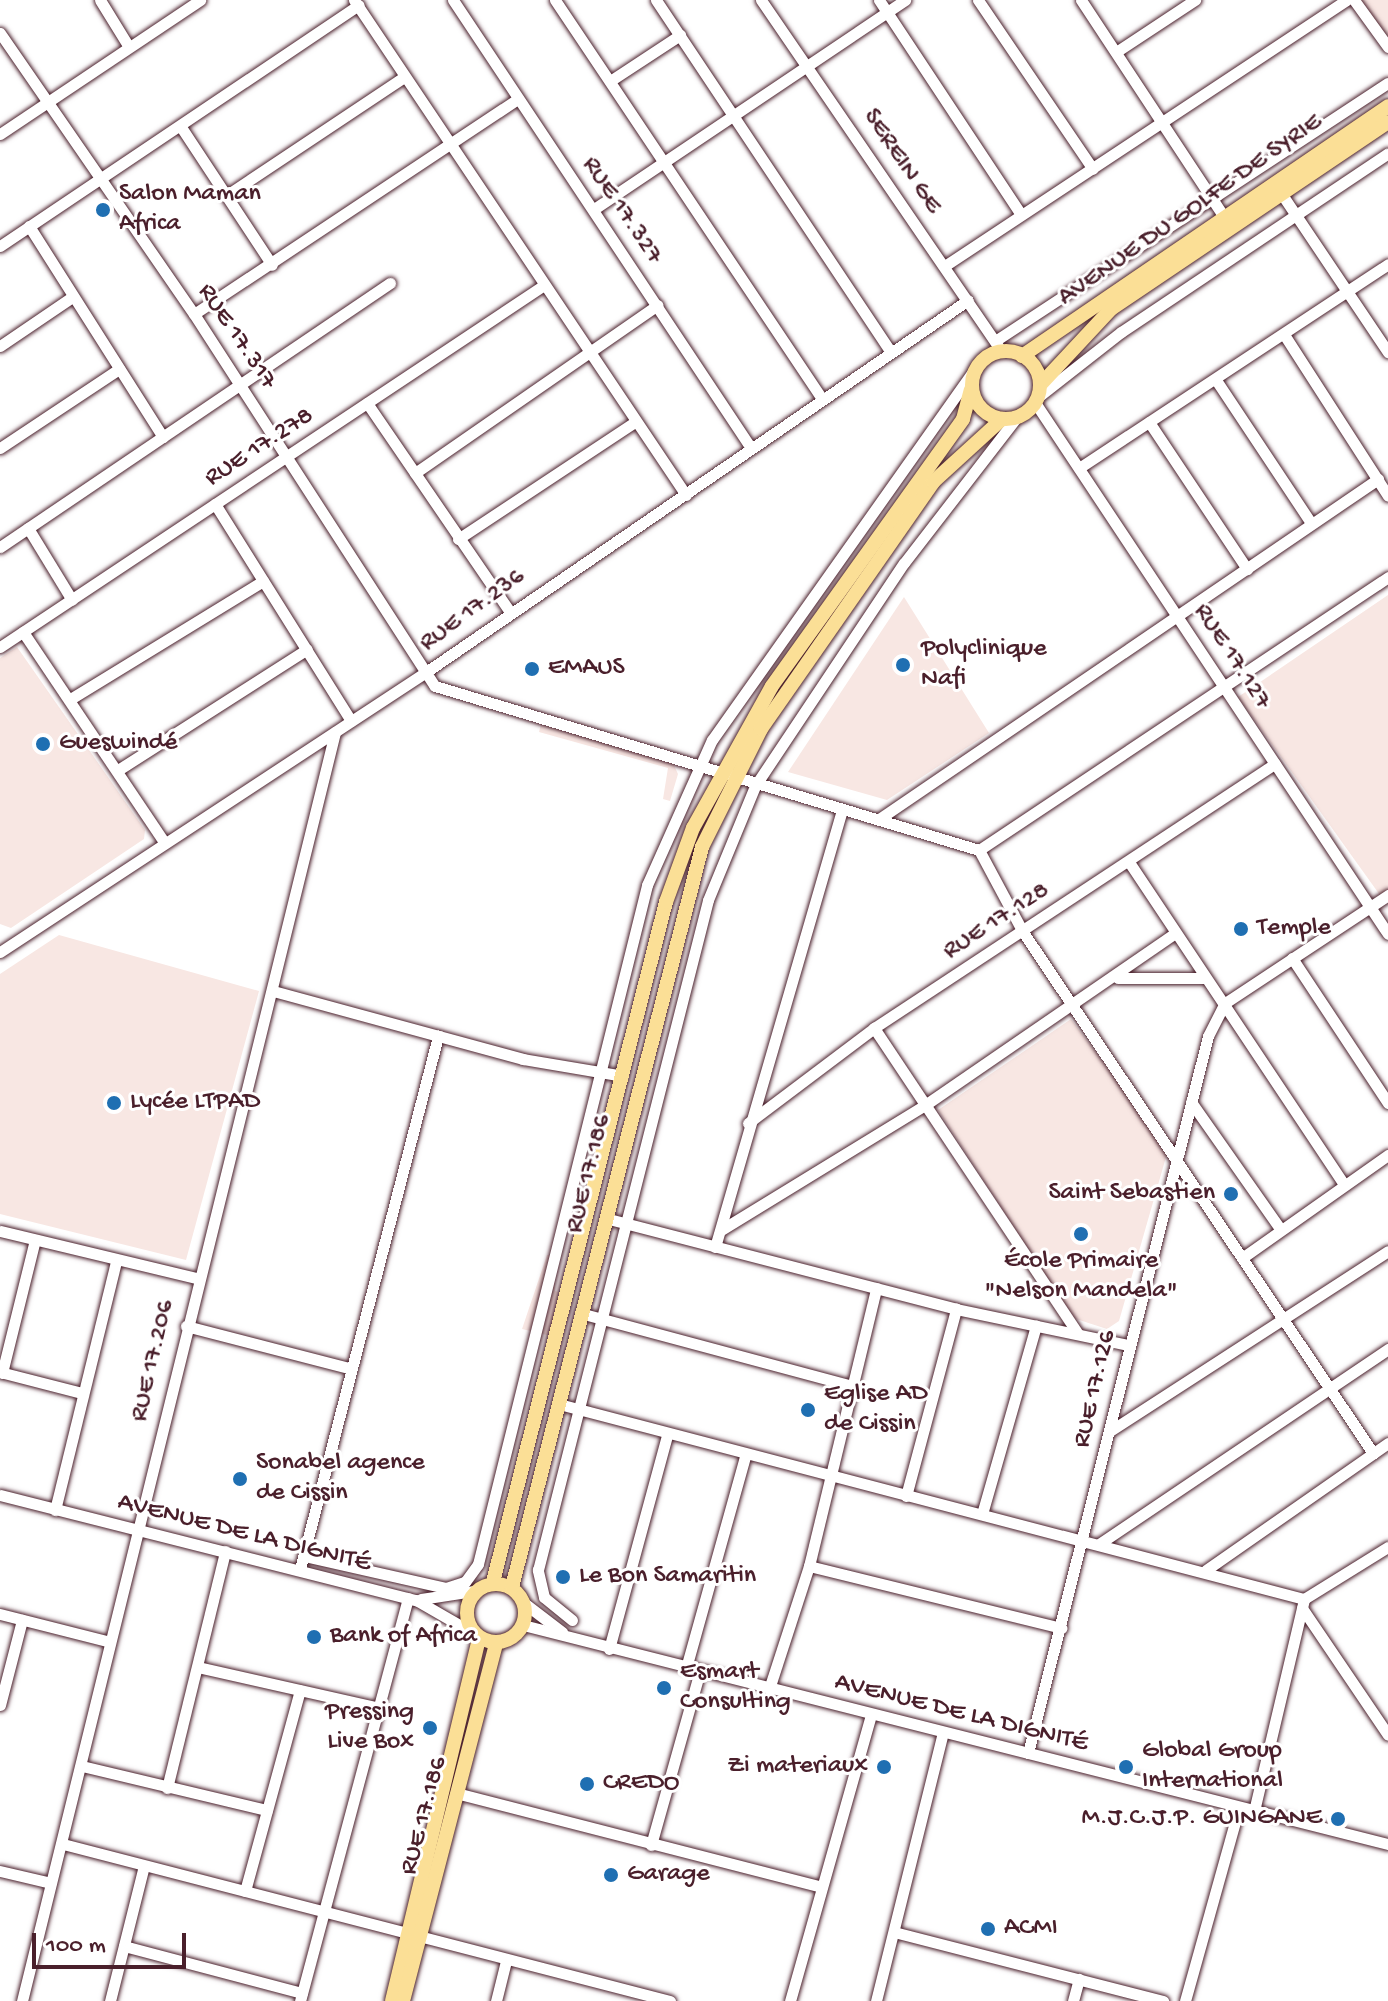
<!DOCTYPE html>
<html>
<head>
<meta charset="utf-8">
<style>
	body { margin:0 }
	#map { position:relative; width:1388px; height:2001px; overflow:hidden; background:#fff; font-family:"Gochi Hand",sans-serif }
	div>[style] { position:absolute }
	.built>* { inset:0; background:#f8e7e3 }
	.roads { filter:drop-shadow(0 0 2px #4a1f2b) drop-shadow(0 0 2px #4a1f2b) }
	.minor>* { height:11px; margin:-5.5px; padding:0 5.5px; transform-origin:5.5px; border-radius:5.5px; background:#fff }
	.major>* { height:14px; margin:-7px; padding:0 7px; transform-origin:7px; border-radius:7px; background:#fbdf96 }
	.major>.ring { margin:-7px; padding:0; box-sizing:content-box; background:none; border:14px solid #fbdf96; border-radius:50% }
	.dots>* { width:22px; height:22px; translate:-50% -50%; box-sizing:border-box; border:4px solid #fff; border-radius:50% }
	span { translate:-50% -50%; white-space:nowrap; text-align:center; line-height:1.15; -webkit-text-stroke:6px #fff; paint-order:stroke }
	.street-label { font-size:26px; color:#4a1f2b }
	.poi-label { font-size:26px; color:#4a1f2b }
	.left { translate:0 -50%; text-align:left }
	.right { translate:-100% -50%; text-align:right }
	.scale { position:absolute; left:32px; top:1933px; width:154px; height:36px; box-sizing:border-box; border:4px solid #4a1f2b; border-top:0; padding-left:10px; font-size:24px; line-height:28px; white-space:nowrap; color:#4a1f2b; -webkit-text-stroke:6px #fff; paint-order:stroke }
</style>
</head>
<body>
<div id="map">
	<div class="built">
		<i style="clip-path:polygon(1360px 0,1388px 0,1388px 41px)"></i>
		<i style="clip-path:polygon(1388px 595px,1388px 893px,1382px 898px,1238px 697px)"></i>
		<i style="clip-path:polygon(904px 597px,989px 733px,887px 800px,788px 772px)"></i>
		<i style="clip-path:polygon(17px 647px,145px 830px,144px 839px,11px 928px,0 924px,0 658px)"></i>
		<i style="clip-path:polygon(541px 724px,672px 761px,678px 774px,670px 801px,663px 799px,668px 768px,539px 732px)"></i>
		<i style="clip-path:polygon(59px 935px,259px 991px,186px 1260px,0 1214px,0 974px)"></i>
		<i style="clip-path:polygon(1071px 1019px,1168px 1150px,1119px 1321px,1107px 1329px,1073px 1318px,938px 1110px)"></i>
		<i style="clip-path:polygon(547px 1255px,555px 1255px,555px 1291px,565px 1294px,551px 1336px,522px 1329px)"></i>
	</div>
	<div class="roads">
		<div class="minor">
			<i style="left:100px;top:0;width:55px;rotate:58.3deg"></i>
			<i style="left:354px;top:0;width:596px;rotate:56.15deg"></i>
			<i style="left:453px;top:0;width:538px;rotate:56.37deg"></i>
			<i style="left:555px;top:0;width:479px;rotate:56.2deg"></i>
			<i style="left:656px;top:0;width:423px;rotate:56.3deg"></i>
			<i style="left:761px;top:0;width:425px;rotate:55.6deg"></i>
			<i style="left:879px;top:0;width:255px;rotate:56.5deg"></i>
			<i style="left:978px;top:0;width:204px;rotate:55.8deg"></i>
			<i style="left:1081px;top:0;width:258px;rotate:56.6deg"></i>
			<i style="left:1354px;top:0;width:58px;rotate:54.1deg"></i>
			<i style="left:0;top:33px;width:341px;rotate:55.4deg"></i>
			<i style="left:194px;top:314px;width:443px;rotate:57.1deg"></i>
			<i style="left:435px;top:686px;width:568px;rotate:16.78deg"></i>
			<i style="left:979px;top:850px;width:93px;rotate:61.8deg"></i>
			<i style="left:1023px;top:932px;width:628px;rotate:56.11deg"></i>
			<i style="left:1116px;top:52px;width:95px;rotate:-33.4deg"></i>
			<i style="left:610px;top:81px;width:84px;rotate:-33.3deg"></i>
			<i style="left:181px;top:127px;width:165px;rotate:56.6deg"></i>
			<i style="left:0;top:134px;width:241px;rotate:-33.8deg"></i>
			<i style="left:1281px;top:193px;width:192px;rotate:56.1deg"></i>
			<i style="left:227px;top:195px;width:213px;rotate:-33.7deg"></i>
			<i style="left:594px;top:209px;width:375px;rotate:-33.9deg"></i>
			<i style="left:29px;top:226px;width:250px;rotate:57.6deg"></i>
			<i style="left:0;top:246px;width:432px;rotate:-33.9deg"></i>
			<i style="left:946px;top:265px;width:480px;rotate:-33.5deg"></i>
			<i style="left:194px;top:314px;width:389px;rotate:-33.6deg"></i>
			<i style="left:1285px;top:336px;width:190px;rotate:57.2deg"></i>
			<i style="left:995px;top:341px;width:470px;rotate:-33.3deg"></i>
			<i style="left:0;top:346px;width:87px;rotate:-34.2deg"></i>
			<i style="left:1216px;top:380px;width:172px;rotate:56.4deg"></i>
			<i style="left:1038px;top:397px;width:105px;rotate:-38.1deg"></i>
			<i style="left:1121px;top:332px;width:321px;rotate:-33.8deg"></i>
			<i style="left:367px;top:403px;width:250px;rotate:55.6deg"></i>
			<i style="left:1036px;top:404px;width:636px;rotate:56.41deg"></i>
			<i style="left:1149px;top:422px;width:177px;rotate:56.3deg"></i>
			<i style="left:0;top:448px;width:143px;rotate:-33.6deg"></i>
			<i style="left:1079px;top:468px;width:370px;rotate:-33.4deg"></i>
			<i style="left:415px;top:473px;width:295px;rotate:-34.7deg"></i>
			<i style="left:215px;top:504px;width:256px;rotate:57.9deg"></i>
			<i style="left:28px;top:528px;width:84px;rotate:58.6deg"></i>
			<i style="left:458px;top:539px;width:212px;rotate:-33.5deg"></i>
			<i style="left:0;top:547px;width:471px;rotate:-34.1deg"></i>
			<i style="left:23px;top:632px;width:253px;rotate:56.1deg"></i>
			<i style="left:0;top:647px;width:653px;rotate:-33.64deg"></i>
			<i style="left:72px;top:698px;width:224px;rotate:-31.5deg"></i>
			<i style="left:118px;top:770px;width:224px;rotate:-32.6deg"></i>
			<i style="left:879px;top:819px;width:604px;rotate:-34.27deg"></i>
			<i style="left:979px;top:850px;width:492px;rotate:-33.7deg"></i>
			<i style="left:1129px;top:862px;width:387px;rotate:56.3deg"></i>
			<i style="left:0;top:952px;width:510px;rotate:-33.32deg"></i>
			<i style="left:426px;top:672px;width:657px;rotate:-34.46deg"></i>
			<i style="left:1292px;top:958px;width:174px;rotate:56.5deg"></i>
			<i style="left:1118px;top:978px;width:87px"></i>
			<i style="left:273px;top:991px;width:259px;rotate:15.2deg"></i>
			<i style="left:523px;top:1059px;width:101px;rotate:9.6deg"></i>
			<i style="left:874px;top:1028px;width:366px;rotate:56.3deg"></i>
			<i style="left:1191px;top:1102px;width:156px;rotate:54.9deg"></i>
			<i style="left:748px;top:1123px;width:158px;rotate:-37deg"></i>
			<i style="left:874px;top:1028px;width:480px;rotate:-33.4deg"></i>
			<i style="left:605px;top:1218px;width:363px;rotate:14.5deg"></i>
			<i style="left:956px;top:1309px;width:177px;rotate:11.8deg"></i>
			<i style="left:721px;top:1230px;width:239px;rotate:-31.5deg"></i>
			<i style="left:925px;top:1105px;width:303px;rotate:-34.5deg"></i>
			<i style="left:0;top:1231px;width:202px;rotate:13.5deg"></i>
			<i style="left:715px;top:1247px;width:453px;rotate:-73.8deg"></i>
			<i style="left:1242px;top:1258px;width:179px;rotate:-35.2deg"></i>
			<i style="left:580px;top:1313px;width:282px;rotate:15deg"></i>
			<i style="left:186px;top:1326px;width:171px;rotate:14.5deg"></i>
			<i style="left:0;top:1372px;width:85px;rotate:14.4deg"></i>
			<i style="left:2px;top:1373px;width:137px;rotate:-76.1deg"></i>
			<i style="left:559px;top:1404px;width:770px;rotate:14.67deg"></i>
			<i style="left:1110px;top:1431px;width:331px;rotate:-32.9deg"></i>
			<i style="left:0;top:1495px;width:429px;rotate:14.2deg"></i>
			<i style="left:416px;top:1600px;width:62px;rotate:29.9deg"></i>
			<i style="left:906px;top:1496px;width:194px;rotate:-75deg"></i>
			<i style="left:55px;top:1510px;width:256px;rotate:-76.2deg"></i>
			<i style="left:982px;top:1514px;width:196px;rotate:-74deg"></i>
			<i style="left:1099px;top:1544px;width:349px;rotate:-34deg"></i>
			<i style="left:304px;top:1556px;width:146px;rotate:12.7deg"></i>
			<i style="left:446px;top:1588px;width:20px;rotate:-18deg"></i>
			<i style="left:465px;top:1582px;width:22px;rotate:-54deg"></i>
			<i style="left:478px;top:1564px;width:700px;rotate:-76.02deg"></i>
			<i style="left:647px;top:885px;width:159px;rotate:-65.9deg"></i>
			<i style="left:712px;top:740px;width:452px;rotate:-54.7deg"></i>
			<i style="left:809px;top:1566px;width:260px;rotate:13.8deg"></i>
			<i style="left:300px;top:1569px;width:551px;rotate:-75.48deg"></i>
			<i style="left:1206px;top:1570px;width:222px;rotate:-34.9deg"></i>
			<i style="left:421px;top:1599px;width:54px;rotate:-8.6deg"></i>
			<i style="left:524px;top:1603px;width:48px;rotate:37.3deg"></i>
			<i style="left:1302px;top:1608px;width:153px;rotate:55.9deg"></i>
			<i style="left:0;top:1614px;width:110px;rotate:14.2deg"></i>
			<i style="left:572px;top:1620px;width:36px;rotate:-141deg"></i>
			<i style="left:544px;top:1597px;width:28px;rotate:-103deg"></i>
			<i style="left:538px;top:1570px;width:691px;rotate:-75.76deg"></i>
			<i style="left:708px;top:900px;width:123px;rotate:-67.6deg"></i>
			<i style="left:755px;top:786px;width:268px;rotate:-56.3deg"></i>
			<i style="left:904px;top:563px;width:185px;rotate:-52.3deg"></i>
			<i style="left:523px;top:1625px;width:892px;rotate:14.21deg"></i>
			<i style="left:609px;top:1649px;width:222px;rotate:-74.8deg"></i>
			<i style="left:198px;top:1667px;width:187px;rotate:12.7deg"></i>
			<i style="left:686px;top:1668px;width:219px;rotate:-74.4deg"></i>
			<i style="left:769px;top:1689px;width:129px;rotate:-72deg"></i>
			<i style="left:809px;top:1566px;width:286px;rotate:-76.4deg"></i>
			<i style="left:0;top:1705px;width:88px;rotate:-75.5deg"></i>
			<i style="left:1028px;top:1753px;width:739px;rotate:-75.91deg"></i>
			<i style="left:1208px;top:1036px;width:37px;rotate:-63deg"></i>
			<i style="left:1225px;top:1003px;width:196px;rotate:-33.5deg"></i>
			<i style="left:82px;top:1766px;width:190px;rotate:13.4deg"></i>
			<i style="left:167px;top:1788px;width:244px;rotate:-76.2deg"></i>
			<i style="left:456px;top:1793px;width:375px;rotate:14.4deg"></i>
			<i style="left:1254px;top:1811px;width:218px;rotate:-76.7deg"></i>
			<i style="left:1304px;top:1599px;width:99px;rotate:-31.8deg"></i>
			<i style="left:63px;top:1844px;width:627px;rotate:14.5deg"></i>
			<i style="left:651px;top:1845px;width:181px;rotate:-74.3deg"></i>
			<i style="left:0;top:1871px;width:52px;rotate:13.2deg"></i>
			<i style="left:245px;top:1891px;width:208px;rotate:-74.7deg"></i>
			<i style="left:894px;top:1932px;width:278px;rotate:14.4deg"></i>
			<i style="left:124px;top:1946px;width:184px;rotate:14.8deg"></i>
			<i style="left:22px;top:2001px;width:1307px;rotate:-76.14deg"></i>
			<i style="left:110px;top:2001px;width:139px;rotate:-75.9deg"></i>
			<i style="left:300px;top:2001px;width:417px;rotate:-75deg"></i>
			<i style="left:496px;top:2001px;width:41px;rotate:-76deg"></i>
			<i style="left:790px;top:2001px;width:297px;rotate:-74.2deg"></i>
			<i style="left:876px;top:2001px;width:276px;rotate:-76deg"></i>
			<i style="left:1073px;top:2001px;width:23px;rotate:-75deg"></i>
			<i style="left:1185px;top:2001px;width:201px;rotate:-74.4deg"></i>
		</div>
		<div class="major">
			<i class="ring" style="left:972px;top:351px;width:54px;height:54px"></i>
			<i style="left:1022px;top:356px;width:443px;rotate:-34.3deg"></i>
			<i style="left:1041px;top:384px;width:103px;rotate:-47deg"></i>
			<i style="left:1111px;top:309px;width:334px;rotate:-34deg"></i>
			<i style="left:493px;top:1582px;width:702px;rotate:-75.73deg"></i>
			<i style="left:666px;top:902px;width:79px;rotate:-70deg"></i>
			<i style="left:693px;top:828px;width:162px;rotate:-60.9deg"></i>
			<i style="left:772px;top:686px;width:328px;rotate:-54.4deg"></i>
			<i style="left:963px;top:419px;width:30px;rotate:-75deg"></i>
			<i class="ring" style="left:467px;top:1584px;width:44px;height:44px"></i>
			<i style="left:512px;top:1587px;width:764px;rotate:-75.6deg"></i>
			<i style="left:702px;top:847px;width:132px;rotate:-63.4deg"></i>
			<i style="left:761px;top:729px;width:301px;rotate:-55.1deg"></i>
			<i style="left:933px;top:482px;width:93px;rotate:-42.4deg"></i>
			<i style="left:392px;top:2001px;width:373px;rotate:-76.5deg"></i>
			<i style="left:403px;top:2001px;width:370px;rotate:-75.4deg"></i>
		</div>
	</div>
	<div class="dots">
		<i style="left:103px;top:210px;background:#1f6fb2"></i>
		<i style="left:903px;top:665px;background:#1f6fb2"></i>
		<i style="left:532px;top:669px;background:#1f6fb2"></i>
		<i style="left:43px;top:744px;background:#1f6fb2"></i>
		<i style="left:1241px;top:929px;background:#1f6fb2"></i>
		<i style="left:114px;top:1103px;background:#1f6fb2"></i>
		<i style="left:1231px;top:1194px;background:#1f6fb2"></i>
		<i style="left:1081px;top:1234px;background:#1f6fb2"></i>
		<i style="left:808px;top:1410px;background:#1f6fb2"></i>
		<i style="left:240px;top:1479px;background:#1f6fb2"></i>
		<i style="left:563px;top:1577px;background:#1f6fb2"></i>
		<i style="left:314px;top:1637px;background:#1f6fb2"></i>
		<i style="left:664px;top:1688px;background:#1f6fb2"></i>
		<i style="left:430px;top:1728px;background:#1f6fb2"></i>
		<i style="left:884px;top:1767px;background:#1f6fb2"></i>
		<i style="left:1126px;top:1767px;background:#1f6fb2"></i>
		<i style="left:587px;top:1784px;background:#1f6fb2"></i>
		<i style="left:1338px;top:1819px;background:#1f6fb2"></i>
		<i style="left:611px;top:1875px;background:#1f6fb2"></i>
		<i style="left:988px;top:1929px;background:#1f6fb2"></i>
	</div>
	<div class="street-label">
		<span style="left:901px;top:162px;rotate:56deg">SEREIN GE</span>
		<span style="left:621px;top:211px;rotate:56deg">RUE 17.327</span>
		<span style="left:1191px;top:211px;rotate:-35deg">AVENUE DU GOLFE DE SYRIE</span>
		<span style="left:236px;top:337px;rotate:56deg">RUE 17.317</span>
		<span style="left:260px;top:448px;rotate:-33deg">RUE 17.278</span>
		<span style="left:473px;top:611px;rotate:-36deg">RUE 17.236</span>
		<span style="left:1231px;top:657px;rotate:57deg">RUE 17.127</span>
		<span style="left:997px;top:922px;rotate:-33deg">RUE 17.128</span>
		<span style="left:590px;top:1174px;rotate:-76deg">RUE 17.186</span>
		<span style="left:154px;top:1361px;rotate:-77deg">RUE 17.206</span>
		<span style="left:1096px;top:1389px;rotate:-77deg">RUE 17.126</span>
		<span style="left:244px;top:1534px;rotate:14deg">AVENUE DE LA DIGNITÉ</span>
		<span style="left:961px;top:1714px;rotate:14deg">AVENUE DE LA DIGNITÉ</span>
		<span style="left:425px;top:1816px;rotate:-75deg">RUE 17.186</span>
	</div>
	<div class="poi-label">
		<span class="left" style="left:119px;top:210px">Salon Maman<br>Africa</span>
		<span class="left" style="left:921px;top:665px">Polyclinique<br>Nafi</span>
		<span class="left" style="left:548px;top:669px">EMAUS</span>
		<span class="left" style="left:59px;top:744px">Gueswindé</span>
		<span class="left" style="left:1257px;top:929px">Temple</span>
		<span class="left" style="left:130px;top:1103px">Lycée LTPAD</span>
		<span class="right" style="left:1215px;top:1194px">Saint Sebastien</span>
		<span style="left:1081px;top:1277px">École Primaire<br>"Nelson Mandela"</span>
		<span class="left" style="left:824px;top:1410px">Eglise AD<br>de Cissin</span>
		<span class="left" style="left:256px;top:1479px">Sonabel agence<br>de Cissin</span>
		<span class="left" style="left:579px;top:1577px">Le Bon Samaritin</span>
		<span class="left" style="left:330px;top:1637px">Bank of Africa</span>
		<span class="left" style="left:680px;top:1688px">Esmart<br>Consulting</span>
		<span class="right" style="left:414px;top:1728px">Pressing<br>Live Box</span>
		<span class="left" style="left:1142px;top:1767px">Global Group<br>International</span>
		<span class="right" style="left:868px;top:1767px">Zi materiaux</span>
		<span class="left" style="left:603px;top:1784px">CREDO</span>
		<span class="right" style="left:1322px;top:1819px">M.J.C.J.P. GUINGANE</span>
		<span class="left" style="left:627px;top:1875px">Garage</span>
		<span class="left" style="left:1004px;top:1929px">ACMI</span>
	</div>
	<div class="scale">100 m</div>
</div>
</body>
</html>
